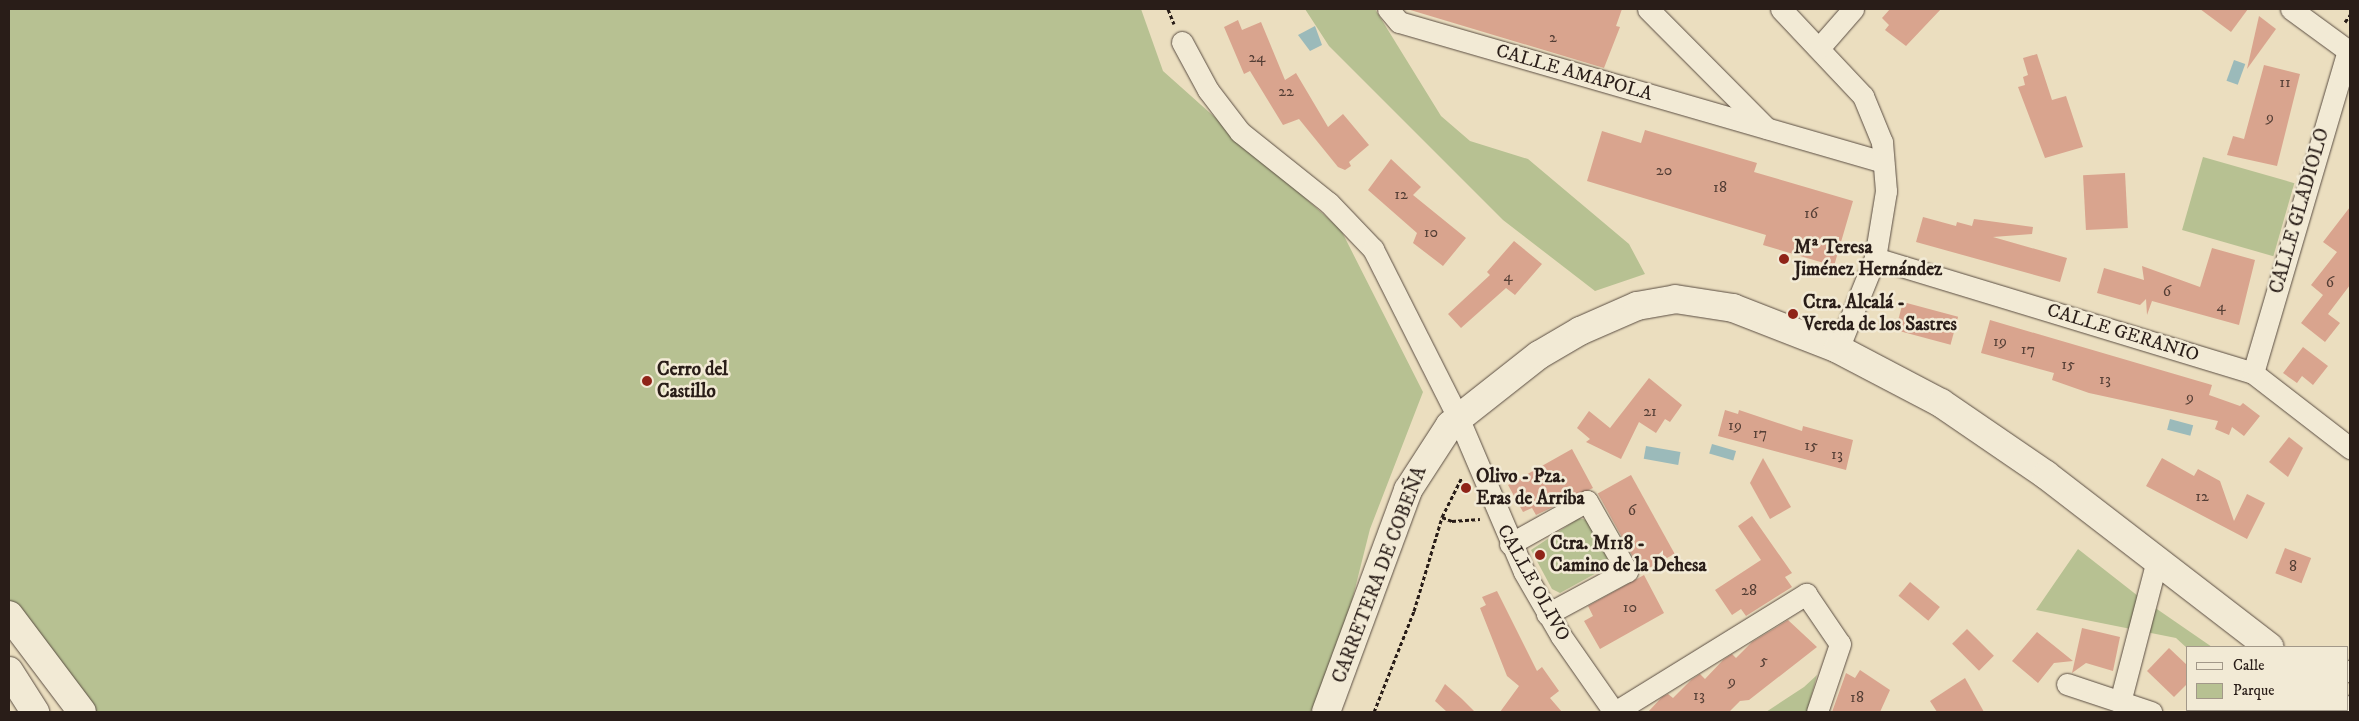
<!DOCTYPE html>
<html>
<head>
<meta charset="utf-8">
<style>
	body { margin:0 }
	#map { position:relative; width:2359px; height:721px; overflow:hidden; background:#ebdebf; font-family:"IM FELL DW Pica",serif }
	div>[style] { position:absolute }
	.green>* { inset:0; background:#b7c192; transform-origin:0 0 }
	.water>* { inset:0; background:#9bbaba; transform-origin:0 0 }
	.building>* { inset:0; background:#d9a48e; transform-origin:0 0 }
	.path>* { height:3px; margin-top:-1.5px; transform-origin:0; background:repeating-linear-gradient(90deg,#291d18 0 4px,transparent 0 6.5px) }
	.roads { filter:drop-shadow(0 0 1px #5a4d42) drop-shadow(0 0 1px #5a4d42) }
	.street>* { height:21px; margin:-10.5px; padding:0 10.5px; transform-origin:10.5px; border-radius:10.5px; background:#f2ead5 }
	.secondary>* { height:28px; margin:-14px; padding:0 14px; transform-origin:14px; border-radius:14px; background:#f2ead5 }
	.dots>* { width:14px; height:14px; translate:-50% -50%; box-sizing:border-box; border:2px solid #f2ead5; border-radius:50% }
	span { translate:-50% -50%; white-space:nowrap; text-align:center; line-height:1.15; -webkit-text-stroke:5px #f2ead5; paint-order:stroke }
	.number-label { font-size:16px; color:#553f36 }
	.number-label span { -webkit-text-stroke-width:0 }
	.street-label { font-size:19px; color:#291d18 }
	.poi-label { font-size:19px; color:#291d18; font-weight:700 }
	.left { translate:0 -50%; text-align:left }
	.frame { position:absolute; inset:0; border:10px solid #291d18; pointer-events:none }
	.legend { position:absolute; left:2186px; top:646px; width:162px; height:65px; box-sizing:border-box; background:#f2ead5; border:1px solid #a29889; margin:0; padding:6px 9px; list-style:none; font-size:15px; color:#291d18 }
	.legend li { display:flex; align-items:center; gap:10px; height:25px }
	.legend b { width:25px; border:1px solid #a29889 }
</style>
</head>
<body>
<div id="map">
	<div class="green">
		<i style="clip-path:polygon(9px 9px,1141px 9px,1163px 71px,1341px 230px,1423px 392px,1370px 529px,1324px 712px,90px 712px,9px 608px)"></i>
		<i style="clip-path:polygon(1305px 9px,1375px 9px,1441px 116px,1470px 141px,1528px 159px,1629px 244px,1645px 274px,1595px 291px,1503px 220px,1329px 46px)"></i>
		<i style="left:2203px;top:157px;width:95px;height:76px;rotate:16deg"></i>
		<i style="clip-path:polygon(1579px 518px,1587px 520px,1611px 565px,1560px 593px,1552px 589px,1531px 550px)"></i>
		<i style="clip-path:polygon(2078px 549px,2138px 596px,2212px 647px,2188px 649px,2176px 638px,2036px 610px)"></i>
		<i style="clip-path:polygon(1817px 675px,1807px 712px,1766px 712px,1804px 687px)"></i>
	</div>
	<div class="water">
		<i style="clip-path:polygon(1315px 26px,1322px 45px,1310px 51px,1298px 35px)"></i>
		<i style="left:2234px;top:60px;width:12px;height:22px;rotate:20deg"></i>
		<i style="left:2170px;top:419px;width:24px;height:11px;rotate:15deg"></i>
		<i style="left:1712px;top:444px;width:25px;height:10px;rotate:16deg"></i>
		<i style="left:1646px;top:446px;width:35px;height:13px;rotate:10deg"></i>
	</div>
	<div class="building">
		<i style="clip-path:polygon(1407px 9px,1622px 9px,1616px 26px,1620px 27px,1604px 68px)"></i>
		<i style="clip-path:polygon(1890px 9px,1941px 9px,1906px 46px,1885px 30px,1889px 25px,1882px 18px)"></i>
		<i style="clip-path:polygon(2200px 9px,2248px 9px,2231px 32px)"></i>
		<i style="clip-path:polygon(2259px 16px,2276px 29px,2247px 69px)"></i>
		<i style="clip-path:polygon(1238px 20px,1242px 30px,1261px 22px,1285px 80px,1296px 73px,1328px 127px,1343px 114px,1369px 145px,1349px 162px,1351px 166px,1345px 170px,1338px 167px,1299px 119px,1283px 125px,1250px 71px,1244px 74px,1224px 27px)"></i>
		<i style="clip-path:polygon(2037px 54px,2052px 100px,2066px 96px,2083px 147px,2045px 158px,2018px 87px,2025px 85px,2023px 77px,2028px 75px,2023px 58px)"></i>
		<i style="clip-path:polygon(2264px 65px,2300px 74px,2277px 166px,2227px 155px,2233px 136px,2244px 139px)"></i>
		<i style="clip-path:polygon(1645px 130px,1757px 163px,1754px 172px,1853px 201px,1834px 266px,1763px 245px,1766px 235px,1587px 181px,1602px 131px,1641px 143px)"></i>
		<i style="clip-path:polygon(1391px 159px,1421px 187px,1413px 195px,1466px 238px,1443px 266px,1413px 243px,1417px 233px,1368px 190px)"></i>
		<i style="left:2125px;top:173px;width:55px;height:42px;rotate:87deg"></i>
		<i style="clip-path:polygon(2350px 207px,2350px 285px,2328px 314px,2340px 323px,2325px 342px,2301px 323px,2323px 295px,2311px 285px,2337px 252px,2323px 242px)"></i>
		<i style="clip-path:polygon(1923px 217px,1956px 226px,1957px 222px,1972px 226px,1974px 219px,2033px 227px,2032px 234px,1993px 237px,2067px 258px,2060px 282px,1916px 242px)"></i>
		<i style="clip-path:polygon(1514px 241px,1542px 264px,1515px 295px,1506px 288px,1461px 328px,1448px 314px,1490px 275px,1487px 272px)"></i>
		<i style="clip-path:polygon(2212px 248px,2255px 260px,2239px 325px,2152px 301px,2147px 315px,2146px 299px,2140px 305px,2097px 293px,2104px 268px,2144px 280px,2142px 266px,2200px 287px)"></i>
		<i style="left:1903px;top:302px;width:57px;height:29px;rotate:15deg"></i>
		<i style="clip-path:polygon(1990px 320px,2212px 385px,2209px 395px,2240px 406px,2243px 403px,2260px 416px,2244px 436px,2232px 427px,2229px 435px,2215px 429px,2218px 421px,2089px 393px,2052px 380px,2054px 373px,1981px 353px)"></i>
		<i style="clip-path:polygon(2303px 347px,2328px 366px,2313px 385px,2302px 376px,2297px 383px,2283px 373px)"></i>
		<i style="clip-path:polygon(1649px 378px,1682px 405px,1670px 422px,1665px 419px,1656px 433px,1639px 422px,1621px 459px,1586px 442px,1590px 439px,1577px 428px,1589px 411px,1610px 428px)"></i>
		<i style="clip-path:polygon(1725px 410px,1738px 414px,1739px 410px,1802px 431px,1803px 426px,1853px 440px,1846px 470px,1718px 436px)"></i>
		<i style="clip-path:polygon(2289px 437px,2303px 448px,2288px 477px,2269px 462px)"></i>
		<i style="clip-path:polygon(1572px 449px,1593px 488px,1536px 515px,1532px 508px,1523px 512px,1508px 485px)"></i>
		<i style="clip-path:polygon(1763px 458px,1791px 507px,1770px 519px,1750px 483px)"></i>
		<i style="clip-path:polygon(2162px 458px,2194px 476px,2198px 469px,2220px 481px,2234px 521px,2247px 494px,2265px 503px,2247px 539px,2146px 486px)"></i>
		<i style="left:1631px;top:475px;width:90px;height:38px;rotate:61deg"></i>
		<i style="clip-path:polygon(1752px 516px,1792px 573px,1785px 577px,1792px 587px,1746px 616px,1741px 609px,1732px 615px,1715px 590px,1761px 560px,1738px 526px)"></i>
		<i style="left:2285px;top:548px;width:28px;height:27px;rotate:21deg"></i>
		<i style="clip-path:polygon(1644px 575px,1664px 613px,1600px 649px,1584px 621px,1593px 616px,1588px 606px)"></i>
		<i style="left:1910px;top:582px;width:39px;height:18px;rotate:40deg"></i>
		<i style="clip-path:polygon(1497px 591px,1537px 671px,1542px 667px,1559px 691px,1550px 698px,1562px 712px,1500px 712px,1519px 686px,1507px 676px,1480px 608px,1486px 605px,1482px 597px)"></i>
		<i style="clip-path:polygon(1788px 620px,1817px 647px,1749px 700px,1740px 701px,1729px 712px,1648px 712px,1662px 697px,1668px 694px,1673px 698px,1691px 680px,1700px 674px,1705px 679px,1723px 660px,1732px 654px,1736px 658px,1752px 642px)"></i>
		<i style="clip-path:polygon(2082px 628px,2120px 637px,2113px 671px,2086px 663px,2072px 673px)"></i>
		<i style="left:1967px;top:629px;width:38px;height:21px;rotate:45deg"></i>
		<i style="clip-path:polygon(2037px 632px,2073px 661px,2054px 663px,2038px 683px,2012px 661px)"></i>
		<i style="clip-path:polygon(2169px 648px,2188px 666px,2188px 683px,2174px 697px,2147px 671px)"></i>
		<i style="clip-path:polygon(1860px 670px,1890px 690px,1880px 712px,1832px 712px,1846px 673px,1855px 678px)"></i>
		<i style="clip-path:polygon(1965px 678px,1984px 712px,1937px 712px,1930px 701px)"></i>
		<i style="clip-path:polygon(1445px 684px,1462px 699px,1475px 712px,1447px 712px,1435px 701px)"></i>
	</div>
	<div class="path">
		<i style="left:1168px;top:9px;width:16px;rotate:68deg"></i>
		<i style="left:2345px;top:22px;width:9px;rotate:-54deg"></i>
		<i style="left:1442px;top:517px;width:11px;rotate:22deg"></i>
		<i style="left:1452px;top:521px;width:28px;rotate:-4deg"></i>
		<i style="left:1374px;top:712px;width:109px;rotate:-68.4deg"></i>
		<i style="left:1414px;top:611px;width:98px;rotate:-73.4deg"></i>
		<i style="left:1442px;top:517px;width:45px;rotate:-63.4deg"></i>
	</div>
	<div class="roads">
		<div class="street">
			<i style="left:1388px;top:9px;width:17px;rotate:50deg"></i>
			<i style="left:1399px;top:22px;width:504px;rotate:16.13deg"></i>
			<i style="left:1648px;top:9px;width:168px;rotate:45.2deg"></i>
			<i style="left:1781px;top:9px;width:120px;rotate:46.7deg"></i>
			<i style="left:1863px;top:96px;width:50px;rotate:67.6deg"></i>
			<i style="left:1882px;top:142px;width:49px;rotate:85.3deg"></i>
			<i style="left:1886px;top:191px;width:68px;rotate:99.3deg"></i>
			<i style="left:1875px;top:258px;width:98px;rotate:112.1deg"></i>
			<i style="left:2291px;top:9px;width:73px;rotate:36.1deg"></i>
			<i style="left:1182px;top:42px;width:55px;rotate:61.6deg"></i>
			<i style="left:1208px;top:90px;width:53px;rotate:52.7deg"></i>
			<i style="left:1240px;top:132px;width:114px;rotate:38.6deg"></i>
			<i style="left:1329px;top:203px;width:64px;rotate:46.3deg"></i>
			<i style="left:1373px;top:249px;width:188px;rotate:63.2deg"></i>
			<i style="left:1458px;top:417px;width:168px;rotate:66.9deg"></i>
			<i style="left:1524px;top:572px;width:74px;rotate:60deg"></i>
			<i style="left:1561px;top:636px;width:93px;rotate:55.1deg"></i>
			<i style="left:1819px;top:48px;width:52px;rotate:-48.9deg"></i>
			<i style="left:1875px;top:258px;width:395px;rotate:16.9deg"></i>
			<i style="left:2253px;top:373px;width:123px;rotate:37.7deg"></i>
			<i style="left:2253px;top:373px;width:337px;rotate:-73.6deg"></i>
			<i style="left:1510px;top:544px;width:88px;rotate:-29.2deg"></i>
			<i style="left:1587px;top:501px;width:81px;rotate:60.3deg"></i>
			<i style="left:1627px;top:571px;width:91px;rotate:151.7deg"></i>
			<i style="left:2348px;top:671px;width:2px"></i>
			<i style="left:2067px;top:684px;width:89px;rotate:18.4deg"></i>
			<i style="left:2120px;top:702px;width:143px;rotate:-75.4deg"></i>
			<i style="left:1615px;top:712px;width:225px;rotate:-31.7deg"></i>
			<i style="left:1806px;top:594px;width:60px;rotate:55.8deg"></i>
			<i style="left:1840px;top:644px;width:72px;rotate:108.7deg"></i>
		</div>
		<div class="secondary">
			<i style="left:9px;top:615px;width:121px;rotate:53deg"></i>
			<i style="left:9px;top:671px;width:49px;rotate:57.6deg"></i>
			<i style="left:2347px;top:710px;width:4px;rotate:34deg"></i>
			<i style="left:1326px;top:712px;width:237px;rotate:-69.7deg"></i>
			<i style="left:1408px;top:490px;width:77px;rotate:-57.1deg"></i>
			<i style="left:1450px;top:425px;width:113px;rotate:-38.2deg"></i>
			<i style="left:1539px;top:355px;width:48px;rotate:-30.3deg"></i>
			<i style="left:1580px;top:331px;width:62px;rotate:-23.7deg"></i>
			<i style="left:1637px;top:306px;width:39px;rotate:-10deg"></i>
			<i style="left:1675px;top:299px;width:59px;rotate:8.8deg"></i>
			<i style="left:1733px;top:308px;width:113px;rotate:21.3deg"></i>
			<i style="left:1838px;top:349px;width:116px;rotate:27.7deg"></i>
			<i style="left:1941px;top:403px;width:127px;rotate:34.4deg"></i>
			<i style="left:2046px;top:475px;width:282px;rotate:37.6deg"></i>
		</div>
	</div>
	<div class="dots">
		<i style="left:1784px;top:259px;background:#8f2418"></i>
		<i style="left:1793px;top:314px;background:#8f2418"></i>
		<i style="left:647px;top:381px;background:#8f2418"></i>
		<i style="left:1466px;top:488px;background:#8f2418"></i>
		<i style="left:1540px;top:555px;background:#8f2418"></i>
	</div>
	<div class="number-label">
		<span style="left:1553px;top:37px">2</span>
		<span style="left:1257px;top:57px">24</span>
		<span style="left:2285px;top:82px">11</span>
		<span style="left:1286px;top:91px">22</span>
		<span style="left:2270px;top:117px">9</span>
		<span style="left:1664px;top:170px">20</span>
		<span style="left:1720px;top:187px">18</span>
		<span style="left:1401px;top:194px">12</span>
		<span style="left:1811px;top:213px">16</span>
		<span style="left:1431px;top:232px">10</span>
		<span style="left:1508px;top:276px">4</span>
		<span style="left:2330px;top:282px">6</span>
		<span style="left:2167px;top:291px">6</span>
		<span style="left:2221px;top:306px">4</span>
		<span style="left:2000px;top:341px">19</span>
		<span style="left:2028px;top:349px">17</span>
		<span style="left:2068px;top:364px">15</span>
		<span style="left:2105px;top:379px">13</span>
		<span style="left:2190px;top:397px">9</span>
		<span style="left:1650px;top:411px">21</span>
		<span style="left:1735px;top:425px">19</span>
		<span style="left:1760px;top:433px">17</span>
		<span style="left:1811px;top:445px">15</span>
		<span style="left:1837px;top:454px">13</span>
		<span style="left:2202px;top:496px">12</span>
		<span style="left:1632px;top:510px">6</span>
		<span style="left:2293px;top:566px">8</span>
		<span style="left:1749px;top:590px">28</span>
		<span style="left:1630px;top:607px">10</span>
		<span style="left:1764px;top:660px">5</span>
		<span style="left:1732px;top:681px">9</span>
		<span style="left:1699px;top:695px">13</span>
		<span style="left:1857px;top:697px">18</span>
	</div>
	<div class="street-label">
		<span style="left:1574px;top:73px;rotate:16deg">CALLE AMAPOLA</span>
		<span style="left:2300px;top:211px;rotate:-74deg">CALLE GLADIOLO</span>
		<span style="left:2123px;top:333px;rotate:17deg">CALLE GERANIO</span>
		<span style="left:1380px;top:575px;rotate:-69deg">CARRETERA DE COBEÑA</span>
		<span style="left:1533px;top:583px;rotate:61deg">CALLE OLIVO</span>
	</div>
	<div class="poi-label">
		<span class="left" style="left:1794px;top:259px">Mª Teresa<br>Jiménez Hernández</span>
		<span class="left" style="left:1803px;top:314px">Ctra. Alcalá -<br>Vereda de los Sastres</span>
		<span class="left" style="left:657px;top:381px">Cerro del<br>Castillo</span>
		<span class="left" style="left:1476px;top:488px">Olivo - Pza.<br>Eras de Arriba</span>
		<span class="left" style="left:1550px;top:555px">Ctra. M118 -<br>Camino de la Dehesa</span>
	</div>
	<div class="frame"></div>
	<ul class="legend">
	<li><b style="height:6px;background:#f2ead5"></b>Calle</li>
	<li><b style="height:14px;background:#b7c192"></b>Parque</li>
	</ul>
</div>
</body>
</html>
